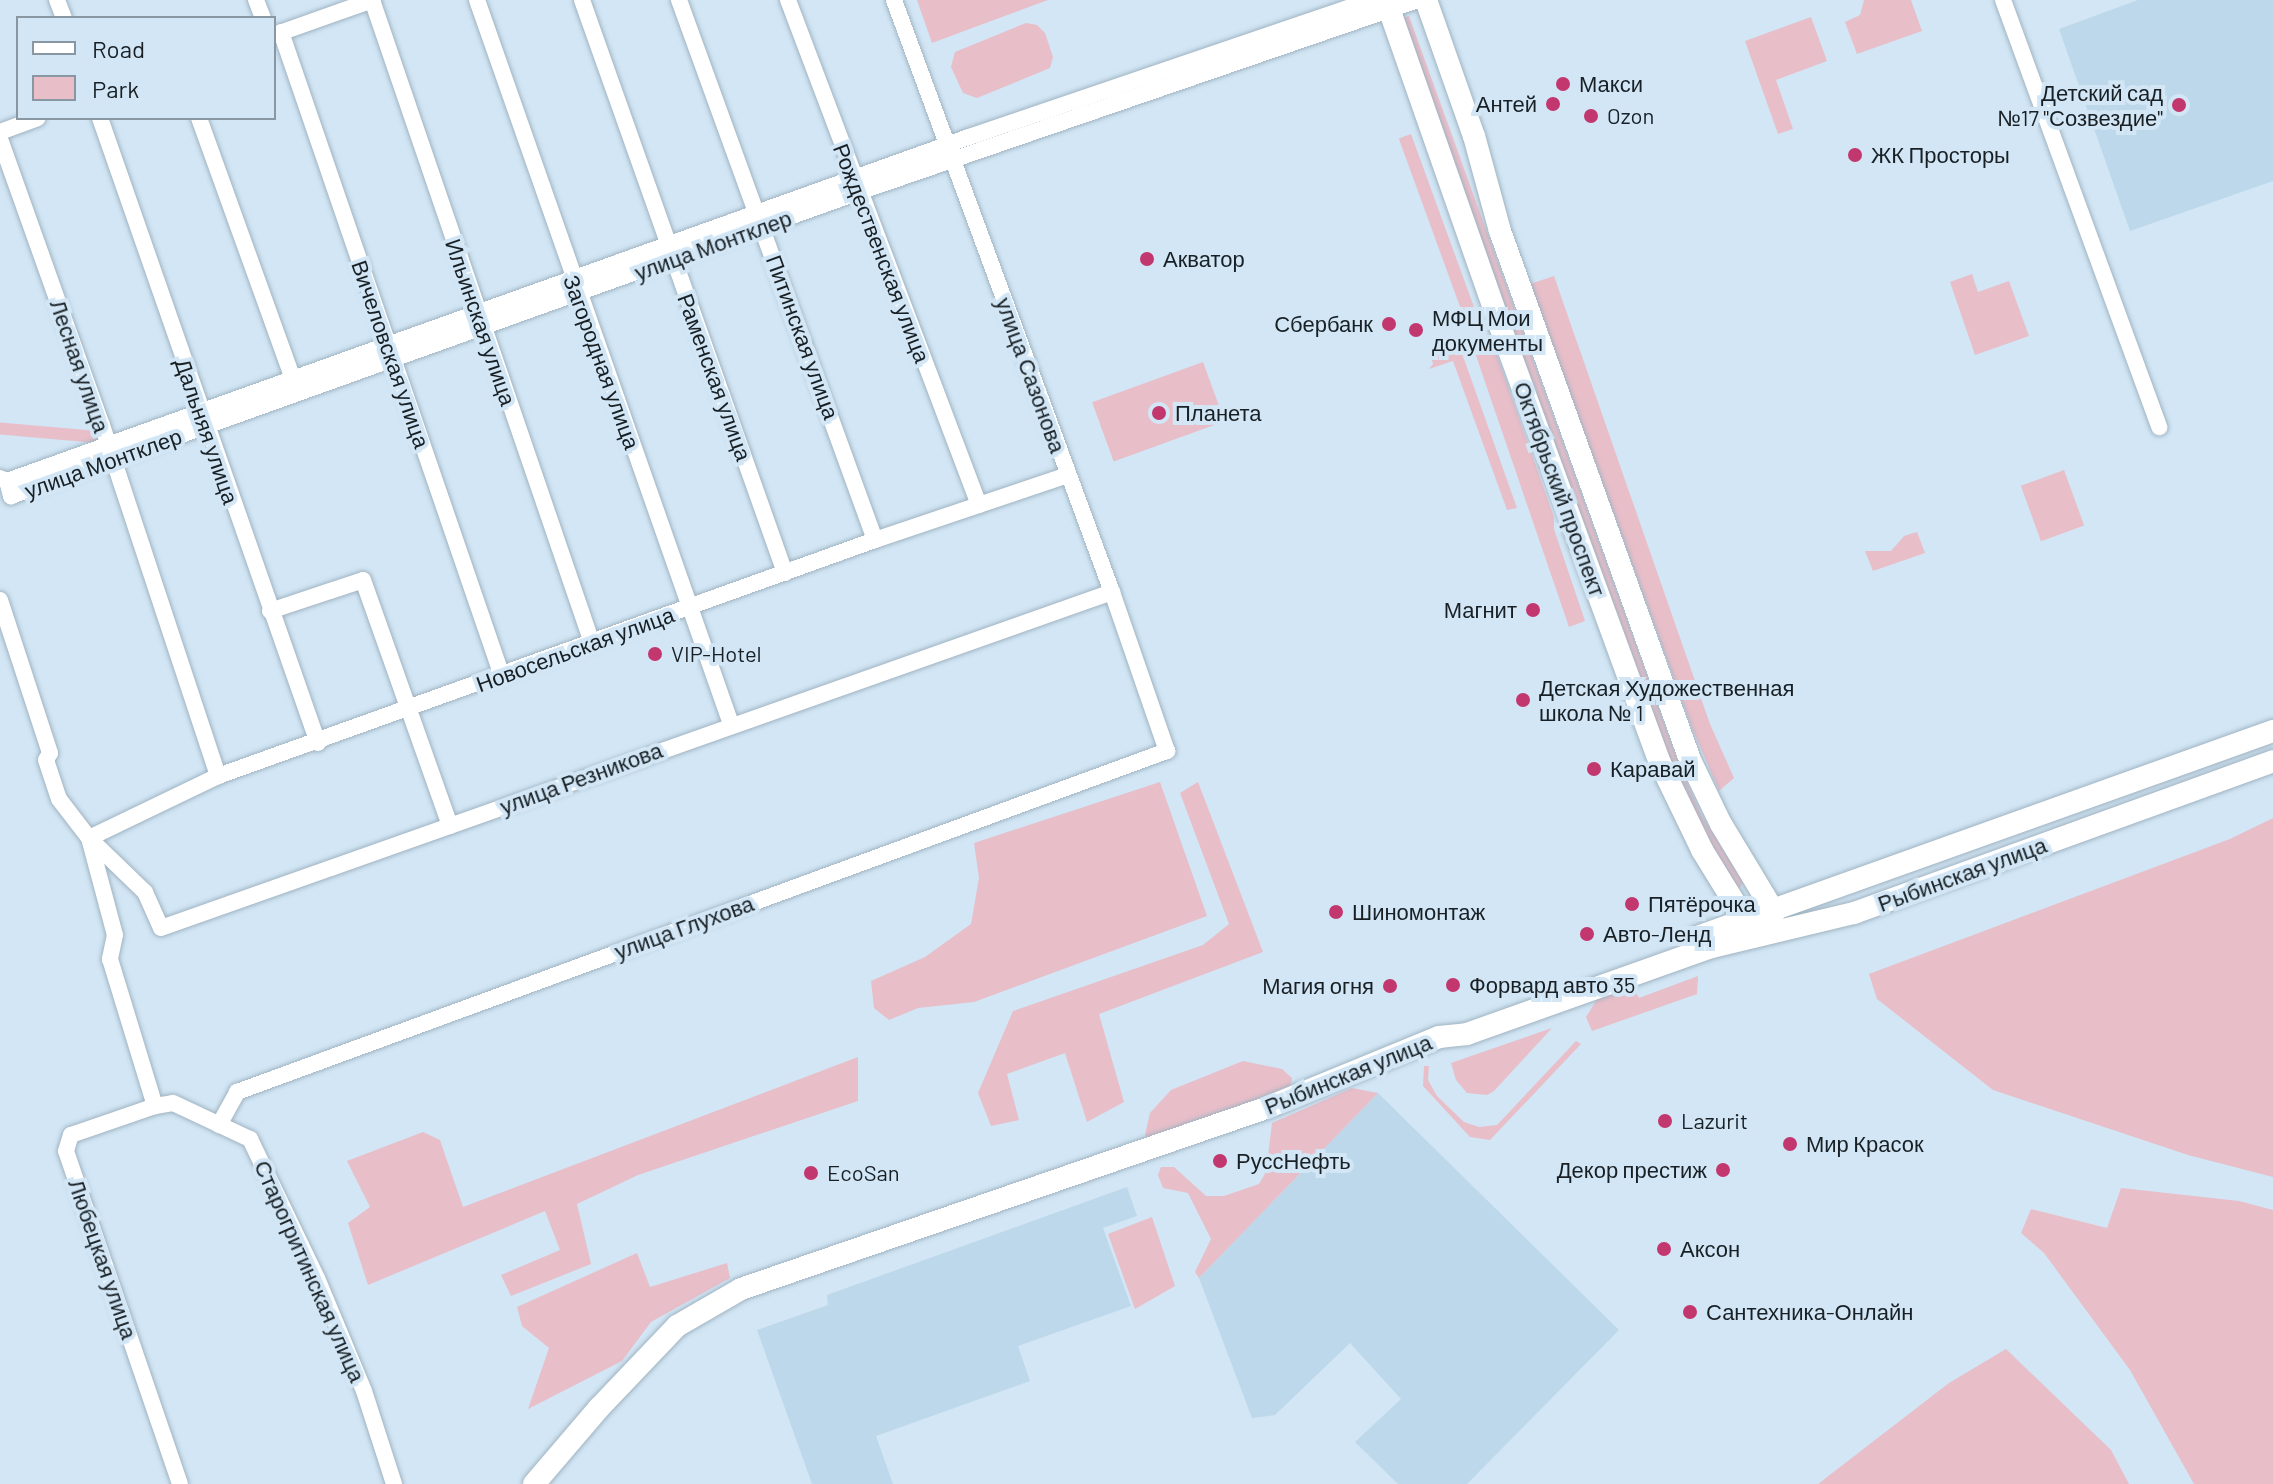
<!DOCTYPE html>
<html>
<head>
<meta charset="utf-8">
<style>
	body { margin:0 }
	#map { position:relative; width:2273px; height:1484px; overflow:hidden; background:#d2e6f5; font-family:Barlow,sans-serif }
	div>[style] { position:absolute }
	.built>* { inset:0; background:#bed8eb }
	.green>* { inset:0; background:#e8bec9; transform-origin:0 0 }
	.roads { filter:drop-shadow(0 0 2px #a0b3c1) drop-shadow(0 0 2px #a0b3c1) }
	.minor>* { height:16px; margin:-8px; padding:0 8px; transform-origin:8px; border-radius:8px; background:#fff }
	.major>* { height:22px; margin:-11px; padding:0 11px; transform-origin:11px; border-radius:11px; background:#fff }
	.dots>* { width:22px; height:22px; translate:-50% -50%; box-sizing:border-box; border:4px solid #d2e6f5; border-radius:50% }
	span { translate:-50% -50%; white-space:nowrap; text-align:center; line-height:1.15; -webkit-text-stroke:8px #d2e6f5; paint-order:stroke }
	.poi-label { font-size:22px; color:#182025 }
	.left { translate:0 -50%; text-align:left }
	.right { translate:-100% -50%; text-align:right }
	.street-label { font-size:22px; color:#182025 }
	.legend { position:absolute; left:16px; top:16px; width:260px; height:104px; box-sizing:border-box; background:#d2e6f5; border:2px solid #8897a2; margin:0; padding:10px 14px; list-style:none; font-size:24px; color:#182025 }
	.legend li { display:flex; align-items:center; gap:16px; height:40px }
	.legend b { width:40px; border:2px solid #8897a2 }
</style>
</head>
<body>
<div id="map">
	<div class="built">
		<i style="clip-path:polygon(2138px 0,2273px 0,2273px 181px,2130px 231px,2059px 29px)"></i>
		<i style="clip-path:polygon(1378px 1093px,1619px 1330px,1467px 1484px,1398px 1484px,1355px 1442px,1401px 1399px,1350px 1343px,1275px 1415px,1252px 1418px,1199px 1278px)"></i>
		<i style="clip-path:polygon(1127px 1187px,1137px 1216px,1103px 1228px,1131px 1306px,1018px 1346px,1030px 1381px,876px 1436px,893px 1484px,812px 1484px,757px 1330px,828px 1305px,827px 1295px)"></i>
	</div>
	<div class="green">
		<i style="clip-path:polygon(917px 0,1048px 0,932px 43px)"></i>
		<i style="clip-path:polygon(1864px 0,1911px 0,1922px 31px,1857px 54px,1845px 22px,1860px 15px)"></i>
		<i style="clip-path:polygon(1409px 16px,1678px 762px,1701px 814px,1743px 882px,1740px 888px,1734px 887px,1666px 764px,1399px 19px)"></i>
		<i style="clip-path:polygon(1811px 17px,1827px 61px,1776px 80px,1793px 129px,1778px 134px,1745px 41px)"></i>
		<i style="clip-path:polygon(1026px 23px,1037px 25px,1045px 33px,1053px 57px,1050px 68px,977px 98px,963px 93px,951px 67px,955px 52px)"></i>
		<i style="left:1411px;top:134px;width:199px;height:13px;rotate:70deg"></i>
		<i style="clip-path:polygon(1972px 274px,1978px 292px,2009px 281px,2029px 336px,1975px 355px,1950px 282px)"></i>
		<i style="clip-path:polygon(1554px 276px,1710px 724px,1734px 778px,1719px 791px,1692px 728px,1530px 284px)"></i>
		<i style="clip-path:polygon(1490px 335px,1554px 517px,1554px 529px,1585px 621px,1569px 627px,1471px 341px)"></i>
		<i style="clip-path:polygon(1458px 342px,1517px 508px,1507px 510px,1453px 361px,1429px 369px,1433px 364px,1430px 352px)"></i>
		<i style="left:1203px;top:362px;width:63px;height:118px;rotate:70deg"></i>
		<i style="left:98px;top:431px;width:12px;height:102px;rotate:95deg"></i>
		<i style="left:2064px;top:470px;width:59px;height:46px;rotate:70deg"></i>
		<i style="clip-path:polygon(1917px 532px,1925px 553px,1873px 571px,1865px 551px,1891px 551px,1904px 536px)"></i>
		<i style="clip-path:polygon(1160px 782px,1207px 916px,974px 1002px,918px 1008px,889px 1020px,874px 1008px,871px 981px,925px 957px,971px 924px,979px 878px,974px 843px)"></i>
		<i style="clip-path:polygon(1198px 782px,1263px 952px,1099px 1014px,1124px 1102px,1087px 1122px,1065px 1053px,1007px 1074px,1019px 1120px,991px 1126px,978px 1093px,1013px 1011px,1203px 945px,1229px 924px,1180px 793px)"></i>
		<i style="clip-path:polygon(2273px 818px,2273px 1177px,2188px 1155px,1993px 1090px,1877px 999px,1869px 974px,2230px 839px)"></i>
		<i style="clip-path:polygon(1698px 976px,1697px 994px,1592px 1031px,1586px 1017px,1601px 993px,1620px 986px,1633px 987px,1639px 998px)"></i>
		<i style="clip-path:polygon(1552px 1028px,1494px 1091px,1487px 1095px,1467px 1093px,1456px 1080px,1451px 1063px)"></i>
		<i style="clip-path:polygon(1576px 1041px,1581px 1044px,1490px 1140px,1470px 1137px,1423px 1086px,1424px 1066px,1429px 1066px,1428px 1080px,1437px 1096px,1464px 1122px,1479px 1127px,1497px 1125px)"></i>
		<i style="clip-path:polygon(858px 1057px,858px 1101px,638px 1175px,577px 1204px,591px 1264px,511px 1296px,501px 1275px,560px 1250px,545px 1211px,368px 1285px,348px 1223px,370px 1207px,347px 1161px,423px 1132px,440px 1140px,463px 1207px)"></i>
		<i style="clip-path:polygon(1243px 1061px,1282px 1069px,1292px 1078px,1291px 1084px,1285px 1091px,1149px 1140px,1145px 1135px,1150px 1113px,1171px 1090px)"></i>
		<i style="clip-path:polygon(1352px 1088px,1378px 1093px,1199px 1278px,1195px 1272px,1211px 1239px,1188px 1193px,1163px 1188px,1158px 1175px,1161px 1167px,1174px 1167px,1206px 1196px,1224px 1196px,1259px 1184px,1266px 1172px,1272px 1123px)"></i>
		<i style="clip-path:polygon(2121px 1188px,2239px 1201px,2273px 1210px,2273px 1484px,2194px 1484px,2130px 1370px,2044px 1253px,2021px 1233px,2031px 1209px,2107px 1228px)"></i>
		<i style="clip-path:polygon(1152px 1217px,1175px 1286px,1135px 1309px,1108px 1234px)"></i>
		<i style="clip-path:polygon(637px 1253px,650px 1287px,727px 1263px,730px 1278px,651px 1322px,622px 1361px,528px 1409px,549px 1348px,522px 1326px,517px 1307px)"></i>
		<i style="clip-path:polygon(2006px 1349px,2111px 1450px,2129px 1484px,1818px 1484px,1949px 1383px)"></i>
	</div>
	<div class="roads">
		<div class="minor">
			<i style="left:57px;top:0;width:19px;rotate:69deg"></i>
			<i style="left:256px;top:0;width:19px;rotate:69deg"></i>
			<i style="left:372px;top:0;width:680px;rotate:71.11deg"></i>
			<i style="left:477px;top:0;width:767px;rotate:70.67deg"></i>
			<i style="left:582px;top:0;width:608px;rotate:70.49deg"></i>
			<i style="left:679px;top:0;width:574px;rotate:70.05deg"></i>
			<i style="left:788px;top:0;width:540px;rotate:69.28deg"></i>
			<i style="left:2003px;top:0;width:455px;rotate:69.9deg"></i>
			<i style="left:281px;top:32px;width:681px;rotate:71.06deg"></i>
			<i style="left:274px;top:35px;width:105px;rotate:-19.5deg"></i>
			<i style="left:100px;top:118px;width:662px;rotate:70.77deg"></i>
			<i style="left:199px;top:118px;width:287px;rotate:70.2deg"></i>
			<i style="left:0;top:132px;width:40px;rotate:-20.2deg"></i>
			<i style="left:0;top:139px;width:304px;rotate:70.4deg"></i>
			<i style="left:102px;top:425px;width:370px;rotate:71.7deg"></i>
			<i style="left:1068px;top:475px;width:204px;rotate:161.4deg"></i>
			<i style="left:875px;top:540px;width:698px;rotate:160.24deg"></i>
			<i style="left:218px;top:776px;width:143px;rotate:154.3deg"></i>
			<i style="left:89px;top:838px;width:78px;rotate:44deg"></i>
			<i style="left:145px;top:892px;width:39px;rotate:66deg"></i>
			<i style="left:161px;top:928px;width:1009px;rotate:-19.46deg"></i>
			<i style="left:0;top:478px;width:8px;rotate:23deg"></i>
			<i style="left:7px;top:481px;width:16px;rotate:75deg"></i>
			<i style="left:11px;top:496px;width:901px;rotate:-19.72deg"></i>
			<i style="left:859px;top:192px;width:591px;rotate:-18.96deg"></i>
			<i style="left:7px;top:481px;width:1022px;rotate:-19.68deg"></i>
			<i style="left:969px;top:137px;width:426px;rotate:-18.8deg"></i>
			<i style="left:0;top:600px;width:161px;rotate:71.9deg"></i>
			<i style="left:50px;top:753px;width:8px;rotate:120deg"></i>
			<i style="left:46px;top:760px;width:41px;rotate:71.6deg"></i>
			<i style="left:59px;top:799px;width:49px;rotate:52.4deg"></i>
			<i style="left:89px;top:838px;width:100px;rotate:75deg"></i>
			<i style="left:115px;top:935px;width:25px;rotate:102deg"></i>
			<i style="left:110px;top:959px;width:154px;rotate:73deg"></i>
			<i style="left:270px;top:611px;width:98px;rotate:-18.4deg"></i>
			<i style="left:363px;top:580px;width:261px;rotate:70.5deg"></i>
			<i style="left:219px;top:1125px;width:38px;rotate:-61deg"></i>
			<i style="left:237px;top:1092px;width:991px;rotate:-20.14deg"></i>
			<i style="left:1167px;top:751px;width:168px;rotate:-109.1deg"></i>
			<i style="left:1112px;top:592px;width:631px;rotate:-110.22deg"></i>
			<i style="left:180px;top:1484px;width:352px;rotate:-108.9deg"></i>
			<i style="left:66px;top:1151px;width:17px;rotate:-73deg"></i>
			<i style="left:71px;top:1135px;width:89px;rotate:-19deg"></i>
			<i style="left:155px;top:1106px;width:18px;rotate:-9deg"></i>
			<i style="left:173px;top:1103px;width:85px;rotate:25.1deg"></i>
			<i style="left:250px;top:1139px;width:154px;rotate:64.3deg"></i>
			<i style="left:317px;top:1278px;width:122px;rotate:67.4deg"></i>
			<i style="left:364px;top:1391px;width:98px;rotate:72.1deg"></i>
		</div>
		<div class="major">
			<i style="left:1386px;top:0;width:345px;rotate:70.7deg"></i>
			<i style="left:1500px;top:326px;width:465px;rotate:69.9deg"></i>
			<i style="left:1660px;top:763px;width:97px;rotate:64.2deg"></i>
			<i style="left:1702px;top:850px;width:101px;rotate:58.4deg"></i>
			<i style="left:1426px;top:0;width:144px;rotate:70.6deg"></i>
			<i style="left:1474px;top:136px;width:98px;rotate:74.7deg"></i>
			<i style="left:1500px;top:231px;width:562px;rotate:70.24deg"></i>
			<i style="left:1690px;top:760px;width:71px;rotate:64.2deg"></i>
			<i style="left:1721px;top:824px;width:103px;rotate:58.9deg"></i>
			<i style="left:1774px;top:912px;width:31px;rotate:128deg"></i>
			<i style="left:1697px;top:937px;width:612px;rotate:-19.68deg"></i>
			<i style="left:534px;top:1484px;width:99px;rotate:-49.5deg"></i>
			<i style="left:598px;top:1409px;width:115px;rotate:-46.4deg"></i>
			<i style="left:677px;top:1326px;width:74px;rotate:-30deg"></i>
			<i style="left:741px;top:1289px;width:555px;rotate:-19.02deg"></i>
			<i style="left:1266px;top:1108px;width:187px;rotate:-22.3deg"></i>
			<i style="left:1439px;top:1037px;width:28px;rotate:-6deg"></i>
			<i style="left:1467px;top:1034px;width:260px;rotate:-19.6deg"></i>
			<i style="left:1712px;top:947px;width:146px;rotate:-13.5deg"></i>
			<i style="left:1854px;top:913px;width:446px;rotate:-19.9deg"></i>
		</div>
	</div>
	<div class="dots">
		<i style="left:1563px;top:84px;background:#c2376e"></i>
		<i style="left:1553px;top:104px;background:#c2376e"></i>
		<i style="left:2179px;top:105px;background:#c2376e"></i>
		<i style="left:1591px;top:116px;background:#c2376e"></i>
		<i style="left:1855px;top:155px;background:#c2376e"></i>
		<i style="left:1147px;top:259px;background:#c2376e"></i>
		<i style="left:1389px;top:324px;background:#c2376e"></i>
		<i style="left:1416px;top:330px;background:#c2376e"></i>
		<i style="left:1159px;top:413px;background:#c2376e"></i>
		<i style="left:1533px;top:610px;background:#c2376e"></i>
		<i style="left:655px;top:654px;background:#c2376e"></i>
		<i style="left:1523px;top:700px;background:#c2376e"></i>
		<i style="left:1594px;top:769px;background:#c2376e"></i>
		<i style="left:1632px;top:904px;background:#c2376e"></i>
		<i style="left:1336px;top:912px;background:#c2376e"></i>
		<i style="left:1587px;top:934px;background:#c2376e"></i>
		<i style="left:1453px;top:985px;background:#c2376e"></i>
		<i style="left:1390px;top:986px;background:#c2376e"></i>
		<i style="left:1665px;top:1121px;background:#c2376e"></i>
		<i style="left:1790px;top:1144px;background:#c2376e"></i>
		<i style="left:1220px;top:1161px;background:#c2376e"></i>
		<i style="left:1723px;top:1170px;background:#c2376e"></i>
		<i style="left:811px;top:1173px;background:#c2376e"></i>
		<i style="left:1664px;top:1249px;background:#c2376e"></i>
		<i style="left:1690px;top:1312px;background:#c2376e"></i>
	</div>
	<div class="poi-label">
		<span class="left" style="left:1579px;top:84px">Макси</span>
		<span class="right" style="left:2163px;top:105px">Детский сад<br>№17 "Созвездие"</span>
		<span class="right" style="left:1537px;top:104px">Антей</span>
		<span class="left" style="left:1607px;top:116px">Ozon</span>
		<span class="left" style="left:1871px;top:155px">ЖК Просторы</span>
		<span class="left" style="left:1163px;top:259px">Акватор</span>
		<span class="left" style="left:1432px;top:330px">МФЦ Мои<br>документы</span>
		<span class="right" style="left:1373px;top:324px">Сбербанк</span>
		<span class="left" style="left:1175px;top:413px">Планета</span>
		<span class="right" style="left:1517px;top:610px">Магнит</span>
		<span class="left" style="left:671px;top:654px">VIP-Hotel</span>
		<span class="left" style="left:1539px;top:700px">Детская Художественная<br>школа № 1</span>
		<span class="left" style="left:1610px;top:769px">Каравай</span>
		<span class="left" style="left:1648px;top:904px">Пятёрочка</span>
		<span class="left" style="left:1352px;top:912px">Шиномонтаж</span>
		<span class="left" style="left:1603px;top:934px">Авто-Ленд</span>
		<span class="left" style="left:1469px;top:985px">Форвард авто 35</span>
		<span class="right" style="left:1374px;top:986px">Магия огня</span>
		<span class="left" style="left:1681px;top:1121px">Lazurit</span>
		<span class="left" style="left:1806px;top:1144px">Мир Красок</span>
		<span class="left" style="left:1236px;top:1161px">РуссНефть</span>
		<span class="right" style="left:1707px;top:1170px">Декор престиж</span>
		<span class="left" style="left:827px;top:1173px">EcoSan</span>
		<span class="left" style="left:1680px;top:1249px">Аксон</span>
		<span class="left" style="left:1706px;top:1312px">Сантехника-Онлайн</span>
	</div>
	<div class="street-label">
		<span style="left:713px;top:245px;rotate:-20deg">улица Монтклер</span>
		<span style="left:882px;top:253px;rotate:69deg">Рождественская улица</span>
		<span style="left:481px;top:322px;rotate:71deg">Ильинская улица</span>
		<span style="left:803px;top:337px;rotate:70deg">Питинская улица</span>
		<span style="left:391px;top:354px;rotate:71deg">Вичеловская улица</span>
		<span style="left:602px;top:362px;rotate:70deg">Загородная улица</span>
		<span style="left:80px;top:366px;rotate:71deg">Лесная улица</span>
		<span style="left:1031px;top:375px;rotate:70deg">улица Сазонова</span>
		<span style="left:715px;top:377px;rotate:70deg">Раменская улица</span>
		<span style="left:207px;top:431px;rotate:71deg">Дальняя улица</span>
		<span style="left:103px;top:463px;rotate:-20deg">улица Монтклер</span>
		<span style="left:1560px;top:489px;rotate:70deg">Октябрьский проспект</span>
		<span style="left:575px;top:649px;rotate:-20deg">Новосельская улица</span>
		<span style="left:581px;top:778px;rotate:-20deg">улица Резникова</span>
		<span style="left:1962px;top:874px;rotate:-20deg">Рыбинская улица</span>
		<span style="left:684px;top:927px;rotate:-20deg">улица Глухова</span>
		<span style="left:1348px;top:1074px;rotate:-22deg">Рыбинская улица</span>
		<span style="left:103px;top:1259px;rotate:71deg">Любецкая улица</span>
		<span style="left:310px;top:1271px;rotate:66deg">Старогритинская улица</span>
	</div>
	<ul class="legend">
	<li><b style="height:10px;background:#fff"></b>Road</li>
	<li><b style="height:22px;background:#e8bec9"></b>Park</li>
	</ul>
</div>
</body>
</html>
